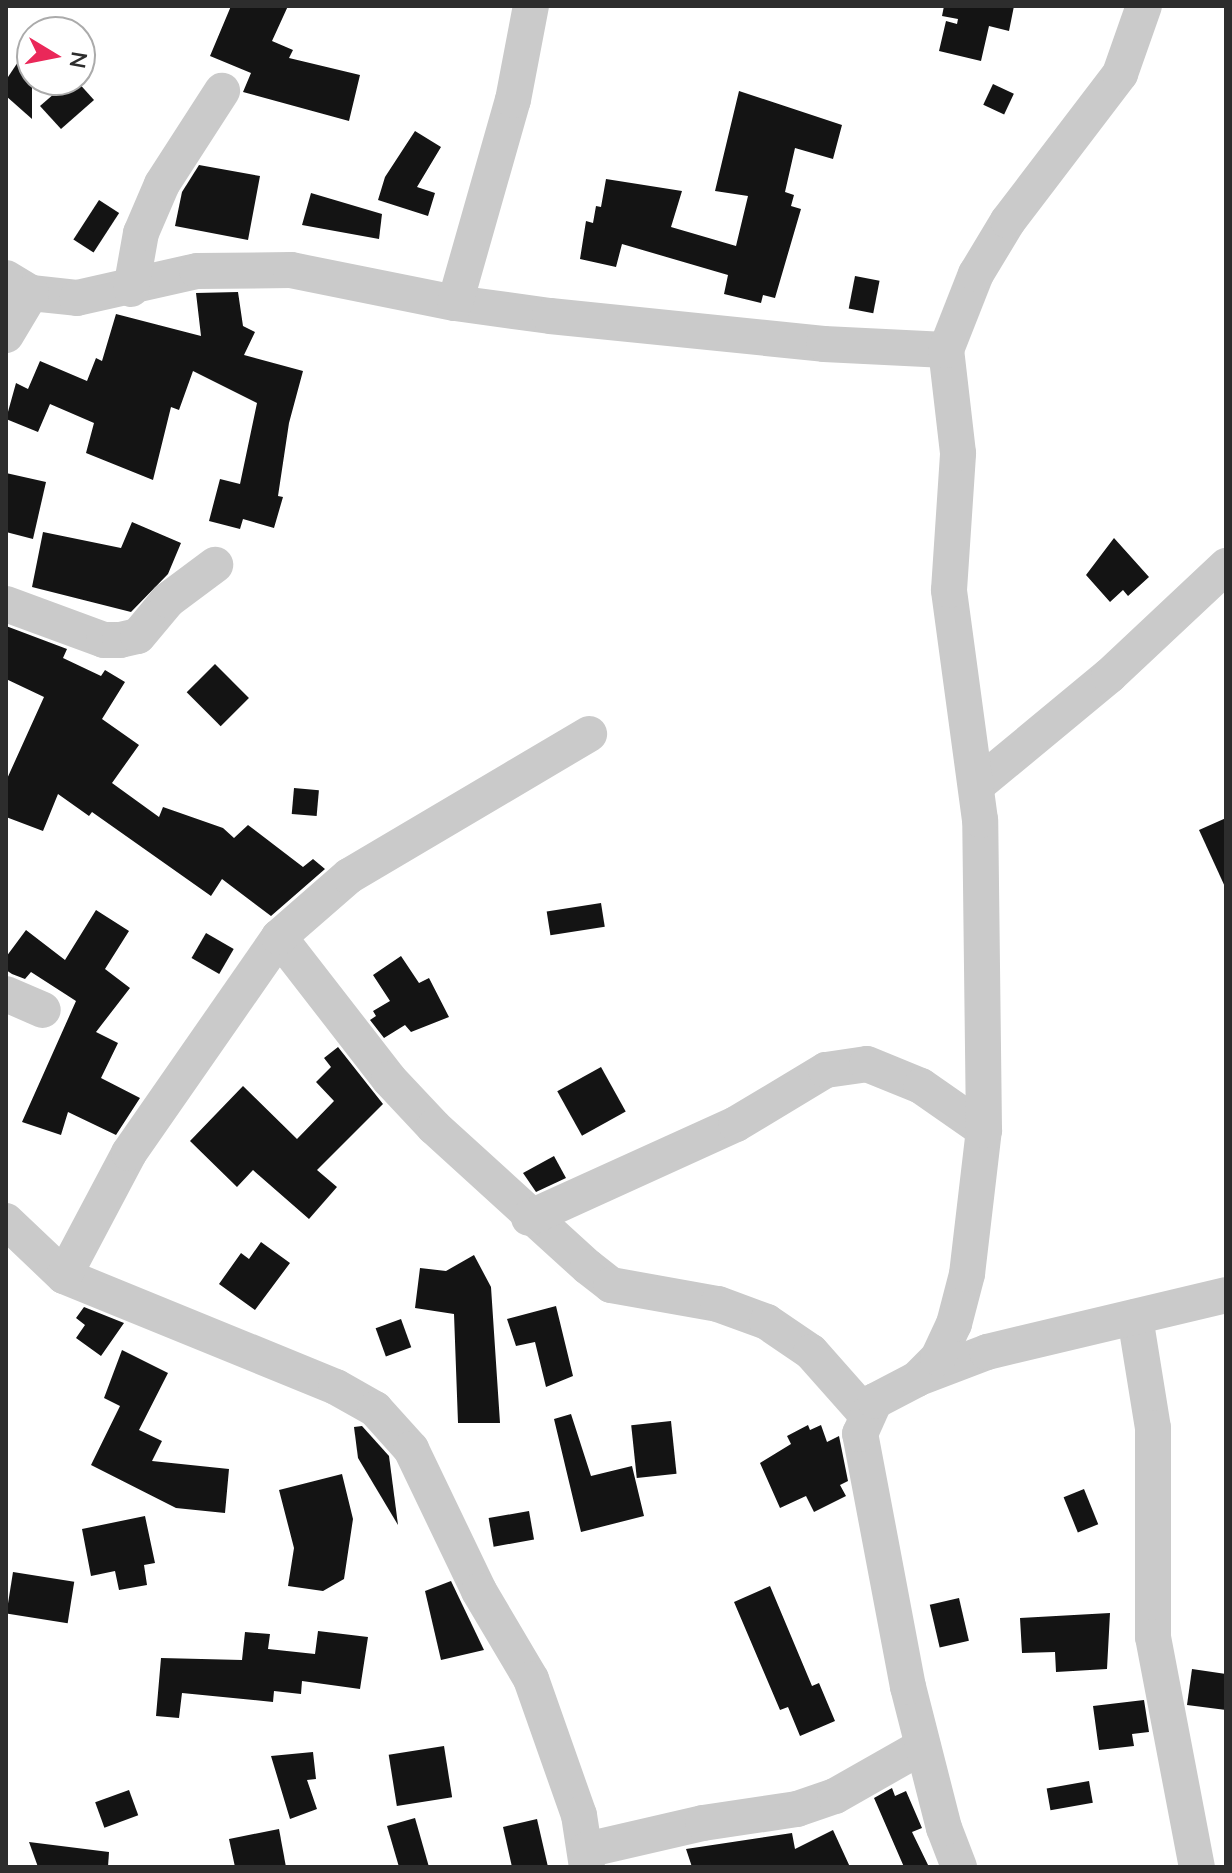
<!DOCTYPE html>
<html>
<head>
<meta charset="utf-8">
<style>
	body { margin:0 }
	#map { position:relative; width:1232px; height:1873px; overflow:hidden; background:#fff; font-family:"Nunito Sans",sans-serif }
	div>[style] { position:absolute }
	.building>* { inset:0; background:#141414; transform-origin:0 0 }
	.minor>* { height:36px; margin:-18px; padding:0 18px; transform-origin:18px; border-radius:18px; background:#cacaca }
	span { translate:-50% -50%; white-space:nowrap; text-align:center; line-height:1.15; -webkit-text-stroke:8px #fff; paint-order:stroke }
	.frame { position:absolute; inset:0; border:8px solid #2d2d2d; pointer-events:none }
	.north { position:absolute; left:16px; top:16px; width:80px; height:80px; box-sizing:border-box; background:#fff; border:2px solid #ababab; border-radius:50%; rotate:100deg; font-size:22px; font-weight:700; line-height:32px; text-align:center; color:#2d2d2d }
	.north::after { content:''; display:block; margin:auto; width:28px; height:36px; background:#ea2859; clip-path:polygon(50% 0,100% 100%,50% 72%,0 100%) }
</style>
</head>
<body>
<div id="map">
	<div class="building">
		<i style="clip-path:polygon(231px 6px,288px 6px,272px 41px,293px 50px,289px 58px,360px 75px,349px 121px,243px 92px,251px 73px,210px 56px)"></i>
		<i style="clip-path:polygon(944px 6px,1014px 6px,1009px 31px,989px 26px,981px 61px,939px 51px,946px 21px,957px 24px,958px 19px,942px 16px)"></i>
		<i style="clip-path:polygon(32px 41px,32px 119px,6px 96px,6px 80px)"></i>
		<i style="clip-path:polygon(70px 80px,76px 80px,94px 100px,61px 129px,40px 106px)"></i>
		<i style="left:993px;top:84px;width:23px;height:23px;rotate:25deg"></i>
		<i style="clip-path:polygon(739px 91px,842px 125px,833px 159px,795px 148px,785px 192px,794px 195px,791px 206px,801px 209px,775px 298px,763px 295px,761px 303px,724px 294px,728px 275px,622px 244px,616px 267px,580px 259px,586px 221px,593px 223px,596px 206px,601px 207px,606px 179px,682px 191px,671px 227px,736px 246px,748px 196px,715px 191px)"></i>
		<i style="clip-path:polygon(415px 131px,441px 147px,417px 187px,435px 193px,428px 216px,378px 200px,385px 177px)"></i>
		<i style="clip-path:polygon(199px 165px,260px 176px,248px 240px,175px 226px,182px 192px)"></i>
		<i style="clip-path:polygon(311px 193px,382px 214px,379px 239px,302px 225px)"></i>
		<i style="left:99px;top:200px;width:24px;height:47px;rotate:33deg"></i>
		<i style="left:855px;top:276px;width:25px;height:33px;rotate:11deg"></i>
		<i style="clip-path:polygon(238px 292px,243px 326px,255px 332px,244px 355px,303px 371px,289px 423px,278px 496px,283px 497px,274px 528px,243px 519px,240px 529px,209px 521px,220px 479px,240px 484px,257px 403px,193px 371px,179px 410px,171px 407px,153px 480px,86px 453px,94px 423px,50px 404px,38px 432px,6px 419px,16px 383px,28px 389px,40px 361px,87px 381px,96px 358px,102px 361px,116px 314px,201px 336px,196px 293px)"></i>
		<i style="clip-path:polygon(6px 473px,46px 482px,33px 539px,6px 532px)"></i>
		<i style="clip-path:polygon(132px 522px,181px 543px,168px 574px,131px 612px,32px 587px,43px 532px,121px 548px)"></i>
		<i style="clip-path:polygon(1114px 538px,1149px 577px,1128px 596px,1123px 590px,1110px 602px,1086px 575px)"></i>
		<i style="clip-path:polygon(6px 626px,67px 649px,63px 658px,101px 676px,105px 670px,125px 682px,102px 719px,139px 745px,112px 783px,159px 817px,163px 807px,223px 828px,234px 838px,248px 825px,303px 867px,313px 859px,325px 869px,271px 916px,222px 879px,211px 896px,92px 812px,89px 816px,58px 794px,43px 831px,6px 817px,6px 781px,44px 697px,6px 679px)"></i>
		<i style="left:215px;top:664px;width:48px;height:40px;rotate:45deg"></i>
		<i style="left:294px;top:788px;width:25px;height:26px;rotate:5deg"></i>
		<i style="clip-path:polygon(1226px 818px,1226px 889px,1199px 830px)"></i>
		<i style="left:601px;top:903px;width:24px;height:55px;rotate:81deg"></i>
		<i style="clip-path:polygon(96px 910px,129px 931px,105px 969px,130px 988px,96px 1032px,118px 1043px,101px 1078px,140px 1098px,116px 1135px,68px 1112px,61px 1135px,22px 1122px,76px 1001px,31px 972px,25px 979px,12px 974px,6px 970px,6px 957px,26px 930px,65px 960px)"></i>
		<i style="left:206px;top:933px;width:32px;height:29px;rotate:30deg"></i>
		<i style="clip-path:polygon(401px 956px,419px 983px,429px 978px,449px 1017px,411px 1032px,405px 1025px,384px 1038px,370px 1020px,376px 1016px,373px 1011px,390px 1001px,373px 975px)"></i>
		<i style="clip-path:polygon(338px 1047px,383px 1104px,317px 1170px,337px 1187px,309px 1219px,253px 1170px,237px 1187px,190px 1141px,243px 1086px,297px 1139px,334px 1101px,316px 1082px,331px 1067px,324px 1058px)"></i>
		<i style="left:601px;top:1067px;width:51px;height:50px;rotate:61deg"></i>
		<i style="clip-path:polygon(554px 1156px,566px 1178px,536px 1192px,523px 1173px)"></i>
		<i style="clip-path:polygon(261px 1242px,290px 1263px,255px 1310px,219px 1284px,241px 1253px,249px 1259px)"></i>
		<i style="clip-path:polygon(474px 1255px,491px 1287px,500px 1423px,458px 1423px,454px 1314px,415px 1308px,420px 1268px,446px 1271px)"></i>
		<i style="clip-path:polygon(556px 1306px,573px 1376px,546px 1387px,535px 1342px,516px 1346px,507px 1319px)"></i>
		<i style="clip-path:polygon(84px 1307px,124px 1323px,101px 1356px,76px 1338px,85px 1325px,76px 1318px)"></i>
		<i style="left:401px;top:1319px;width:30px;height:27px;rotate:70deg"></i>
		<i style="clip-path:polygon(122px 1350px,168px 1373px,139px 1430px,162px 1441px,152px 1461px,229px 1469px,225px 1513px,176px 1508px,91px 1465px,120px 1406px,104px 1398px)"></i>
		<i style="clip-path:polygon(571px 1414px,591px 1476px,632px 1466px,644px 1516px,581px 1532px,554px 1419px)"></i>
		<i style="left:671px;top:1421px;width:53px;height:40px;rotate:84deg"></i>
		<i style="clip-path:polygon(808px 1425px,810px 1430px,821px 1425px,827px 1442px,839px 1436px,848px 1481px,840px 1485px,846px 1496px,814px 1512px,806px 1496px,780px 1508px,760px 1463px,791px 1444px,787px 1436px)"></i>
		<i style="clip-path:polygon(362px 1426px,389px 1456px,398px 1525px,358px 1458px,354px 1427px)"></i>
		<i style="clip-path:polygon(342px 1474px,353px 1519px,344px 1579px,323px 1591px,288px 1586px,294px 1548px,279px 1490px)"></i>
		<i style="left:1084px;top:1489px;width:38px;height:22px;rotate:68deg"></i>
		<i style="left:529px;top:1511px;width:29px;height:41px;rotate:80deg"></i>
		<i style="clip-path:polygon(145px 1516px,155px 1563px,144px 1565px,147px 1585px,119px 1590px,115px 1571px,91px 1576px,82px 1529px)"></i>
		<i style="left:13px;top:1572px;width:62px;height:42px;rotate:9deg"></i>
		<i style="clip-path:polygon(451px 1581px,484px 1650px,441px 1660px,425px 1591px)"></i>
		<i style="clip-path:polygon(770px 1586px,812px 1686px,819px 1683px,835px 1721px,800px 1736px,788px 1707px,780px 1710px,734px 1602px)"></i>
		<i style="left:959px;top:1598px;width:44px;height:30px;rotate:77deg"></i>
		<i style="clip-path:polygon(1110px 1613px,1107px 1669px,1056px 1672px,1055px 1652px,1022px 1653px,1020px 1618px)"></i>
		<i style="clip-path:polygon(318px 1631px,368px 1637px,360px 1689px,302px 1681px,301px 1694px,274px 1691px,273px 1702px,182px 1693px,179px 1718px,156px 1716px,161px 1658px,242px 1660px,245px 1632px,270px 1634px,268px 1649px,315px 1654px)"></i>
		<i style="clip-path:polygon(1192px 1669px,1226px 1674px,1226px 1710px,1187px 1705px)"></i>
		<i style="clip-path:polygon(1144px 1700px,1149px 1732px,1132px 1734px,1134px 1746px,1099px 1750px,1093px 1706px)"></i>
		<i style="left:444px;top:1746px;width:52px;height:56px;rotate:81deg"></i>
		<i style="clip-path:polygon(313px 1752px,316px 1779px,307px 1780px,317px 1809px,290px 1819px,271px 1756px)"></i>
		<i style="left:1089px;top:1781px;width:22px;height:43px;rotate:80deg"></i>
		<i style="clip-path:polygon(892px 1788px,895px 1796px,906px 1791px,922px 1828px,912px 1832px,929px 1867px,904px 1867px,874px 1798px)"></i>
		<i style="left:129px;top:1790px;width:27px;height:36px;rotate:70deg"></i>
		<i style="clip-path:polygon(415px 1818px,429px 1867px,399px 1867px,387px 1826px)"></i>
		<i style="clip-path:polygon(537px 1819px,548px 1867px,512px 1867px,503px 1827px)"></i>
		<i style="clip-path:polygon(279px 1829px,286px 1867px,235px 1867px,229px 1839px)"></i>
		<i style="clip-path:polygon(833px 1830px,850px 1867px,692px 1867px,686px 1849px,792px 1833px,795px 1849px)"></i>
		<i style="clip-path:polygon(29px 1842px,109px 1852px,108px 1867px,38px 1867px)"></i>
	</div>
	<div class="minor">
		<i style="left:6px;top:278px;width:29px;rotate:31deg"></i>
		<i style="left:31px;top:293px;width:46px;rotate:6.2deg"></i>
		<i style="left:77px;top:298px;width:123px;rotate:-12.7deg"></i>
		<i style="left:197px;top:271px;width:94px;rotate:-0.6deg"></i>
		<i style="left:291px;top:270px;width:167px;rotate:11.4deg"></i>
		<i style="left:455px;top:303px;width:96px;rotate:7.8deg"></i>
		<i style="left:550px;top:316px;width:275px;rotate:5.8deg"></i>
		<i style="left:824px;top:344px;width:122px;rotate:2.8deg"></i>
		<i style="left:131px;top:289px;width:57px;rotate:-79.9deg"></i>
		<i style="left:141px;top:233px;width:53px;rotate:-66.8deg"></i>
		<i style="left:162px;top:184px;width:111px;rotate:-57.2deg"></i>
		<i style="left:455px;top:303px;width:211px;rotate:-74.1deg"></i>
		<i style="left:513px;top:100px;width:96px;rotate:-79.2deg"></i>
		<i style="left:6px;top:335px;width:49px;rotate:-59.2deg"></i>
		<i style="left:6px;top:604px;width:104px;rotate:20.2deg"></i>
		<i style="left:104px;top:640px;width:16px"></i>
		<i style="left:120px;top:640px;width:18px;rotate:-13deg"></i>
		<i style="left:138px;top:636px;width:47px;rotate:-50.2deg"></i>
		<i style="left:168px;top:600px;width:59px;rotate:-36.7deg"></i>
		<i style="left:976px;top:786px;width:173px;rotate:-39.6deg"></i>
		<i style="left:1109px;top:676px;width:161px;rotate:-43.2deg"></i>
		<i style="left:279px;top:937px;width:180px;rotate:52.2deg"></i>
		<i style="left:389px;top:1079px;width:66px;rotate:46.8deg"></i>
		<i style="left:434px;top:1127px;width:208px;rotate:42.3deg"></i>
		<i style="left:588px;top:1267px;width:29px;rotate:38deg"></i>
		<i style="left:611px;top:1285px;width:109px;rotate:10.1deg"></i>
		<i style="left:718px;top:1304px;width:52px;rotate:20.2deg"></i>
		<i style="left:767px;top:1322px;width:53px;rotate:34.3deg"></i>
		<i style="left:811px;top:1352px;width:81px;rotate:48.5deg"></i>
		<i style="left:6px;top:994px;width:40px;rotate:23.4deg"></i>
		<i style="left:529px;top:1218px;width:227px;rotate:-24.4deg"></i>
		<i style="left:736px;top:1124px;width:105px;rotate:-31deg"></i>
		<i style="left:826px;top:1070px;width:41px;rotate:-8.3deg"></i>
		<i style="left:867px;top:1064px;width:58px;rotate:22.2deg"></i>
		<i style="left:921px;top:1086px;width:77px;rotate:34.9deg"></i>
		<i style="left:6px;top:1221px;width:80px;rotate:43.5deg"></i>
		<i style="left:64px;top:1276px;width:294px;rotate:22.2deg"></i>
		<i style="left:336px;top:1387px;width:45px;rotate:29.4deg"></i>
		<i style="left:375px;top:1409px;width:54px;rotate:48deg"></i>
		<i style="left:411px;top:1449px;width:157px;rotate:64.4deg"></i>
		<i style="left:479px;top:1591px;width:102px;rotate:59.4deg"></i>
		<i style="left:531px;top:1679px;width:144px;rotate:70.6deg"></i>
		<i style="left:579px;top:1815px;width:53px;rotate:81.3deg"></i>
		<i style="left:64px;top:1276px;width:139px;rotate:-62.1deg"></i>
		<i style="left:129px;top:1153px;width:263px;rotate:-55.2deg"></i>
		<i style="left:279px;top:937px;width:93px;rotate:-41.1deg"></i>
		<i style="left:349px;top:876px;width:279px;rotate:-30.6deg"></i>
		<i style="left:1135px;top:1317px;width:112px;rotate:80.8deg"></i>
		<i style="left:1153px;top:1428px;width:209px;rotate:90deg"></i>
		<i style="left:1153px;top:1637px;width:234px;rotate:79.2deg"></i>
		<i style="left:919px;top:1378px;width:73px;rotate:-20.9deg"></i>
		<i style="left:987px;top:1352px;width:246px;rotate:-13.4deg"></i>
		<i style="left:586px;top:1850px;width:120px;rotate:-13deg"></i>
		<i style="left:703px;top:1823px;width:95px;rotate:-8.5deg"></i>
		<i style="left:797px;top:1809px;width:40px;rotate:-18.9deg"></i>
		<i style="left:835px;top:1796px;width:101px;rotate:-29.6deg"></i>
		<i style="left:959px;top:1867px;width:42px;rotate:-111deg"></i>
		<i style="left:944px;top:1828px;width:146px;rotate:-104.3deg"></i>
		<i style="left:908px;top:1687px;width:258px;rotate:-100.7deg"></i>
		<i style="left:860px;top:1434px;width:36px;rotate:-66deg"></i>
		<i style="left:875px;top:1401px;width:47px;rotate:-27.6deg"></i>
		<i style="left:917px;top:1379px;width:30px;rotate:-45deg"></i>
		<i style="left:938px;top:1358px;width:38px;rotate:-65deg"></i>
		<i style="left:954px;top:1324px;width:52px;rotate:-75.4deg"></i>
		<i style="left:967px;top:1274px;width:145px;rotate:-83.3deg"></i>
		<i style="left:984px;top:1130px;width:310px;rotate:-90.7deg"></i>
		<i style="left:980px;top:820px;width:232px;rotate:-97.7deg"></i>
		<i style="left:949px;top:590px;width:137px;rotate:-86.2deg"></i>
		<i style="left:958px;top:453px;width:104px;rotate:-96.6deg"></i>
		<i style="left:946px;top:350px;width:82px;rotate:-68.5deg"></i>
		<i style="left:976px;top:274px;width:62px;rotate:-58.9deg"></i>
		<i style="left:1008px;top:221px;width:185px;rotate:-52.7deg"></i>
		<i style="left:1120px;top:74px;width:72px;rotate:-70.6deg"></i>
	</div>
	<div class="frame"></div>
	<div class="north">N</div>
</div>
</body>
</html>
